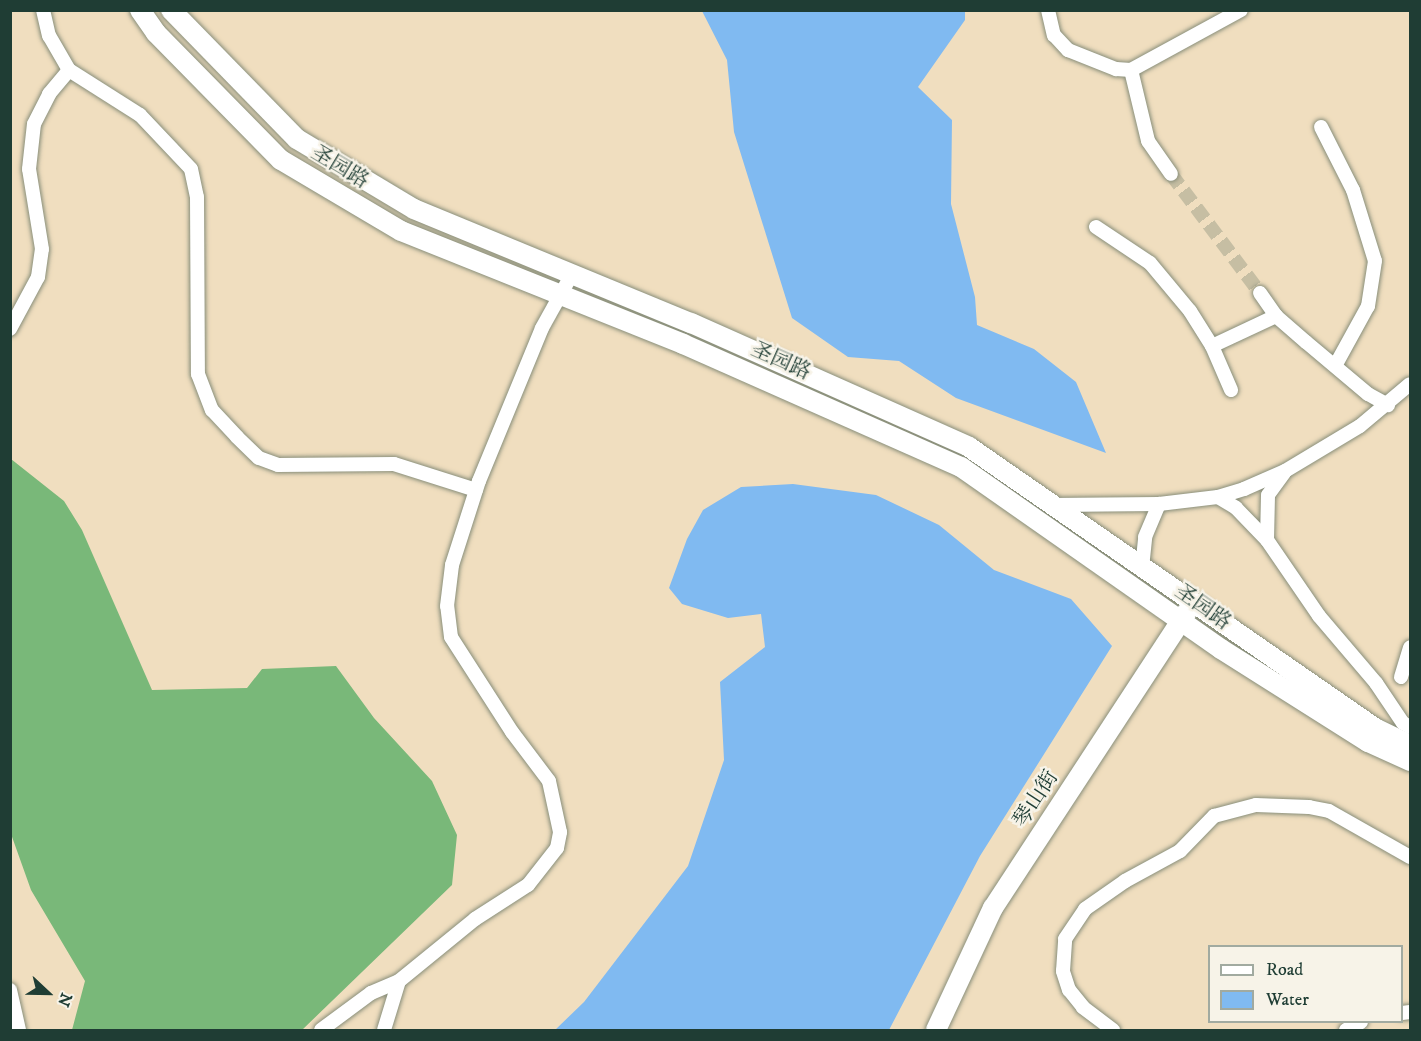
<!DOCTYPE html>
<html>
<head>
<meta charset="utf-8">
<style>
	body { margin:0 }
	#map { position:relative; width:1421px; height:1041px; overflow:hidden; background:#f0debf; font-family:"IM FELL DW Pica","Noto Serif SC",serif }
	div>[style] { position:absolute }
	.forest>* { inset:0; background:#79b879 }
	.water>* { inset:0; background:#80baf1 }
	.street-tunnel>* { height:14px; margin-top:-7px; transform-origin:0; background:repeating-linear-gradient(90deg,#c6bea3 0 14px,transparent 0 21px) }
	.roads { filter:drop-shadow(0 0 2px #888e7a) drop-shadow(0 0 2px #888e7a) }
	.street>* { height:14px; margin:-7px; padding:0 7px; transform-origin:7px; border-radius:7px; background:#fff }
	.secondary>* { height:20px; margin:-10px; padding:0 10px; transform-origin:10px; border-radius:10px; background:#fff }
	span { translate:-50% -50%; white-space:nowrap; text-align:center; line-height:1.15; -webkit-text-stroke:5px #f7f3e8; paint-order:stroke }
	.street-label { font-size:21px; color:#1f3d34 }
	.frame { position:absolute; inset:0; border:12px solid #1f3d34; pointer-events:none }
	.legend { position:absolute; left:1208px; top:945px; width:195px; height:78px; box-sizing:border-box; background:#f7f3e8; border:2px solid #a1aaa0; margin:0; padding:8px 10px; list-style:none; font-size:18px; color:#1f3d34 }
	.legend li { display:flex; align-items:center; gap:12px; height:30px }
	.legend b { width:30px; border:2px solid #a1aaa0 }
	.north { position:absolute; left:18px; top:963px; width:60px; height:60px; -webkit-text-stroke:4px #f7f3e8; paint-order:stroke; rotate:112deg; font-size:16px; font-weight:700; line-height:24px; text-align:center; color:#1f3d34 }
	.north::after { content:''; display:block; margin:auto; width:21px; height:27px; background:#1f3d34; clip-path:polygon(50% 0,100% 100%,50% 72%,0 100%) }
</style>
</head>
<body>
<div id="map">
	<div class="forest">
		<i style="clip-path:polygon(11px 459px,64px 501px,82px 530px,152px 690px,247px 688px,262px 669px,336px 666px,374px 718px,432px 781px,457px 835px,452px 885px,302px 1030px,72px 1030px,85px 981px,31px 890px,11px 834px)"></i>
	</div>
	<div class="water">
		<i style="clip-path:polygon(702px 11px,965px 11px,965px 20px,918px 87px,952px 120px,951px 204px,975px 297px,977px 325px,1034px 349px,1076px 382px,1106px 453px,956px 398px,899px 361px,848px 357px,792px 318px,734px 132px,727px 60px)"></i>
		<i style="clip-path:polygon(793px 484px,876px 495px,939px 525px,994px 570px,1071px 599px,1112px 646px,980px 856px,889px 1030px,555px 1030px,584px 1002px,688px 866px,724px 760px,720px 682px,765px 647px,761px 614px,728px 618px,682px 604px,669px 588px,687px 539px,703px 510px,741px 487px)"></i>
	</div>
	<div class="street-tunnel">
		<i style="left:1171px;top:174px;width:149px;rotate:53.2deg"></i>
	</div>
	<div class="roads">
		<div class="street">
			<i style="left:1048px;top:10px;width:26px;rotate:77deg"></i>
			<i style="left:1054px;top:35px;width:21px;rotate:47deg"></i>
			<i style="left:1068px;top:50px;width:52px;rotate:21.6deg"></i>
			<i style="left:1116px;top:69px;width:15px;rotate:4deg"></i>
			<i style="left:1131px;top:70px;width:125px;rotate:-28.6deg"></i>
			<i style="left:69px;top:70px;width:84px;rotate:32.4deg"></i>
			<i style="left:140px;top:115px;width:74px;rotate:46.6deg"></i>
			<i style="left:191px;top:169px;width:29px;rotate:78deg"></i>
			<i style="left:197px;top:197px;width:177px;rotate:89.7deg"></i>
			<i style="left:198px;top:374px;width:39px;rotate:69deg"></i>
			<i style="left:212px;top:410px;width:37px;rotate:47deg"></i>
			<i style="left:237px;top:437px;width:30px;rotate:44deg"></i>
			<i style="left:259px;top:458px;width:20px;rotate:20deg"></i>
			<i style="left:278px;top:465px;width:116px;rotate:-0.5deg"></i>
			<i style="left:394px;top:464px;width:86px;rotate:17.6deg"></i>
			<i style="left:1131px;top:70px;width:73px;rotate:76.5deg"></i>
			<i style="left:1148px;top:141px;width:40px;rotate:55.1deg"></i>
			<i style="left:1321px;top:127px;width:71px;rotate:63.1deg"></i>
			<i style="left:1353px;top:190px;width:74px;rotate:72.8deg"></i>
			<i style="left:1375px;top:261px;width:46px;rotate:98.8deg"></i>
			<i style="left:1368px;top:306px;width:68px;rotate:118.8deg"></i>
			<i style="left:1096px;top:227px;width:65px;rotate:33.7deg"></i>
			<i style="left:1150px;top:263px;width:62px;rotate:50.2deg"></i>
			<i style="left:1190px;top:311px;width:41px;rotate:57.8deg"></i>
			<i style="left:1212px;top:346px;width:48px;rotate:66.6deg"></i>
			<i style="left:1260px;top:293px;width:28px;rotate:55deg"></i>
			<i style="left:1276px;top:316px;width:40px;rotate:41deg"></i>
			<i style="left:1306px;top:342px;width:81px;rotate:40deg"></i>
			<i style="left:1368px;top:394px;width:23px;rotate:29deg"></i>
			<i style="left:10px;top:329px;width:59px;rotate:-61.7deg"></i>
			<i style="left:38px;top:277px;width:28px;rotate:-82deg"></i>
			<i style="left:42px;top:249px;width:81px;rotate:-99.2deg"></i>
			<i style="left:29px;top:169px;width:45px;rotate:-83.7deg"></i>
			<i style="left:34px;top:124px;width:34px;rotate:-63deg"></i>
			<i style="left:49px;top:94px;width:31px;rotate:-50deg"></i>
			<i style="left:69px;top:70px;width:39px;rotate:-120deg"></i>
			<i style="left:49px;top:36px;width:27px;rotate:-103deg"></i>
			<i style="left:1212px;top:346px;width:71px;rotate:-25.1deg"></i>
			<i style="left:1218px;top:497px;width:21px;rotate:31deg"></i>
			<i style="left:1236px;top:508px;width:45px;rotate:45.9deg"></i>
			<i style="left:1267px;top:540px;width:92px;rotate:55.6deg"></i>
			<i style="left:1319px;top:616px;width:88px;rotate:49.6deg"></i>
			<i style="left:1376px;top:683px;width:48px;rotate:56deg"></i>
			<i style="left:1403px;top:723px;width:8px;rotate:30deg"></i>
			<i style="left:1053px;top:505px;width:106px;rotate:-0.5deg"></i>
			<i style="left:1159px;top:504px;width:59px;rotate:-6.8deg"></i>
			<i style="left:1218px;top:497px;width:27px;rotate:-17deg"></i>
			<i style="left:1244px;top:489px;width:45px;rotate:-23.7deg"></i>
			<i style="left:1285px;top:471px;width:87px;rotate:-31deg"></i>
			<i style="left:1360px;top:426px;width:65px;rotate:-40deg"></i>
			<i style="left:1267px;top:540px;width:45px;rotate:-88.7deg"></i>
			<i style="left:1268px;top:495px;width:27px;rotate:-54deg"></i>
			<i style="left:1142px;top:568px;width:31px;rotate:-84deg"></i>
			<i style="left:1145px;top:537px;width:36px;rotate:-67deg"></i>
			<i style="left:1401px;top:677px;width:31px;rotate:-73deg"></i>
			<i style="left:10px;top:990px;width:41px;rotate:77.3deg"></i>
			<i style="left:1402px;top:1013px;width:8px;rotate:-7deg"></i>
			<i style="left:321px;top:1030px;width:62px;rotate:-36.5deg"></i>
			<i style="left:371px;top:993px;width:30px;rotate:-23deg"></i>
			<i style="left:399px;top:981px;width:98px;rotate:-39.2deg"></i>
			<i style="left:475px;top:919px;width:63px;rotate:-32.7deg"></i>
			<i style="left:528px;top:885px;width:47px;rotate:-51.9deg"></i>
			<i style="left:557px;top:848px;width:16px;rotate:-79deg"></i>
			<i style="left:560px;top:832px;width:52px;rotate:-102.2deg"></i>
			<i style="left:549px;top:781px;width:61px;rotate:-127.1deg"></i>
			<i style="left:512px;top:732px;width:113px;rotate:-122.7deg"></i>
			<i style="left:451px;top:637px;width:31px;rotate:-97deg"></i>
			<i style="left:447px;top:606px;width:41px;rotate:-83deg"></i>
			<i style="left:452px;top:565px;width:88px;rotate:-72.2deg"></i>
			<i style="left:479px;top:481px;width:165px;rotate:-67.6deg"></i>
			<i style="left:542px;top:328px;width:62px;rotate:-60.9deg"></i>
			<i style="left:384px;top:1030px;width:51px;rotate:-73deg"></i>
			<i style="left:1113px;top:1030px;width:38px;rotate:-143deg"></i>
			<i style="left:1083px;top:1007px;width:22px;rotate:-129deg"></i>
			<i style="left:1069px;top:990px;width:20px;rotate:-108deg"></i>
			<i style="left:1063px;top:971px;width:32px;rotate:-86deg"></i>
			<i style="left:1065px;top:939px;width:36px;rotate:-56deg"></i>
			<i style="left:1085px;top:909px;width:49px;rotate:-35deg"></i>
			<i style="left:1125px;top:881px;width:63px;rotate:-28.6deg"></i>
			<i style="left:1180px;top:851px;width:49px;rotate:-45.8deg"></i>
			<i style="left:1214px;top:816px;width:43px;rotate:-14.7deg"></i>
			<i style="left:1256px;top:805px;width:53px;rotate:2.2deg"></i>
			<i style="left:1309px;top:807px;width:20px;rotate:11deg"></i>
			<i style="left:1329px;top:811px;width:93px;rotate:29.6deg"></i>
			<i style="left:1346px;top:1030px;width:17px;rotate:-28deg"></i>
		</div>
		<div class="secondary">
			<i style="left:140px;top:10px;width:28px;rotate:55deg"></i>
			<i style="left:156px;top:33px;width:178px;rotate:45.5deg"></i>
			<i style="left:281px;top:160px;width:139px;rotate:30.6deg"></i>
			<i style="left:401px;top:231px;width:304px;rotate:21.8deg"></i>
			<i style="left:683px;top:344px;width:304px;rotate:23.9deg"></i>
			<i style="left:961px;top:467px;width:317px;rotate:35deg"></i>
			<i style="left:1221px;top:649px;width:174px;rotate:32.3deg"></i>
			<i style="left:1368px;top:742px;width:46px;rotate:24.3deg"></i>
			<i style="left:171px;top:10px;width:180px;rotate:45.7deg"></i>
			<i style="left:297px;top:139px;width:136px;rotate:30.9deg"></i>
			<i style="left:414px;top:209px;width:300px;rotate:22.4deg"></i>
			<i style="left:691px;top:323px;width:304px;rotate:24deg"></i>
			<i style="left:969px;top:447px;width:494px;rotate:34.7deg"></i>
			<i style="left:1375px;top:728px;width:39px;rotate:26deg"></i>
			<i style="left:936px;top:1030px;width:135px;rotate:-65deg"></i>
			<i style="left:993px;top:908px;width:354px;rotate:-56.8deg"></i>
		</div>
	</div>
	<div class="street-label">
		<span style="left:340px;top:167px;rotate:31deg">圣园路</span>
		<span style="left:781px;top:361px;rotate:24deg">圣园路</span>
		<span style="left:1203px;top:607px;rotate:35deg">圣园路</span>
		<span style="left:1036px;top:799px;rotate:-57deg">琴山街</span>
	</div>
	<div class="frame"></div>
	<ul class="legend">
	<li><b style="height:8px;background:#fff"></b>Road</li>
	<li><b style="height:16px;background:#80baf1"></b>Water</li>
	</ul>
	<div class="north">N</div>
</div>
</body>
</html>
